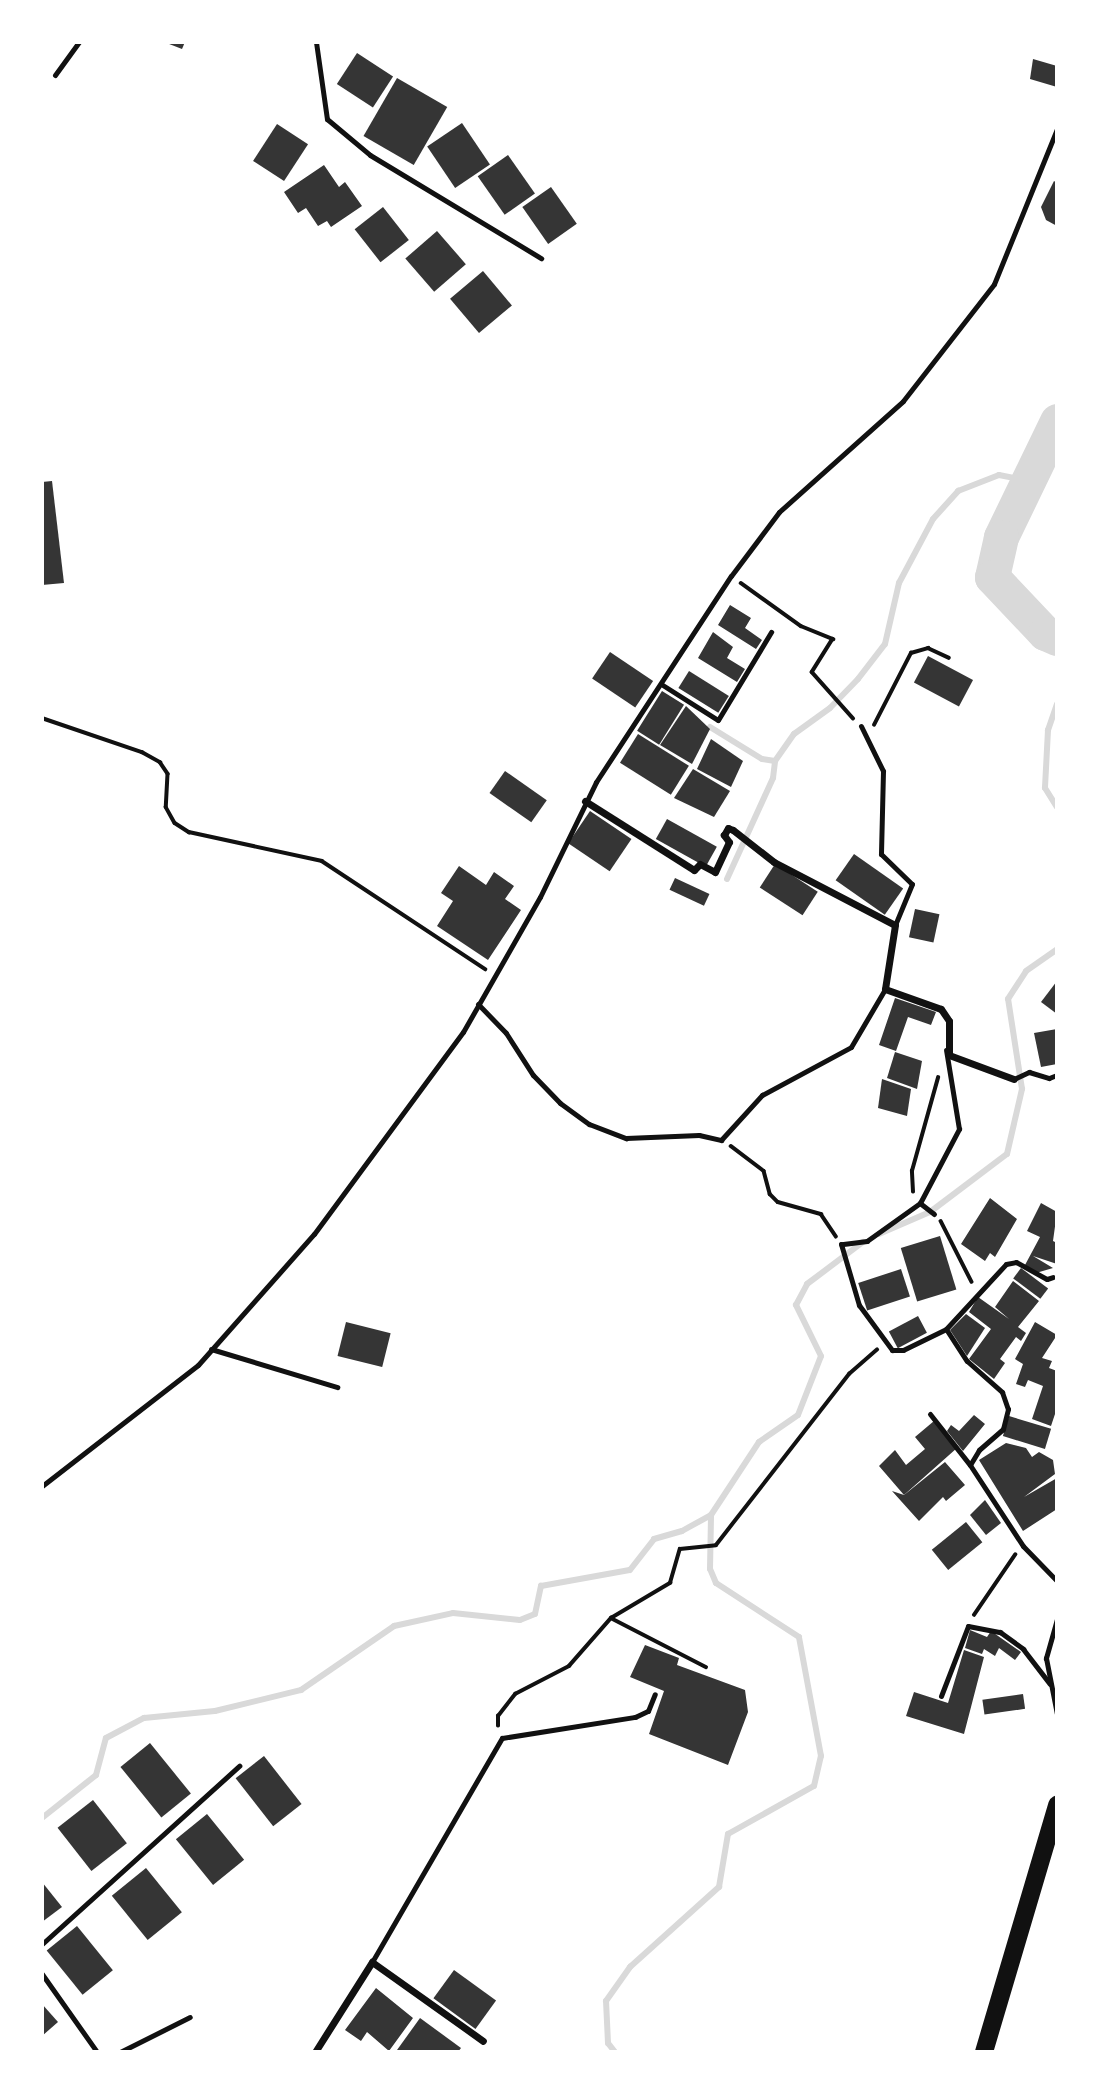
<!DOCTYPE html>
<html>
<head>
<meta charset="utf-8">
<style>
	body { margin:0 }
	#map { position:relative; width:1099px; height:2094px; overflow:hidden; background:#fff; font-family:Quicksand,sans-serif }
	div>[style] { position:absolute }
	.stream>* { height:6px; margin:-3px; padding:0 3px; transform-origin:3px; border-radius:3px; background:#d9d9d9 }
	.river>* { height:35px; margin:-17.5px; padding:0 17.5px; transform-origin:17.5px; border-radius:17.5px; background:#d9d9d9 }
	.building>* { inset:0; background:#353535; transform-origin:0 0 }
	.path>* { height:3.5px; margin:-1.75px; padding:0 1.75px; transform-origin:1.75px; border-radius:1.75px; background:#111 }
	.service>* { height:5px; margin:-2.5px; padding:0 2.5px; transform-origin:2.5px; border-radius:2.5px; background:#111 }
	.minor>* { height:7px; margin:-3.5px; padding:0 3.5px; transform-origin:3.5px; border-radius:3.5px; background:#111 }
	.primary>* { height:18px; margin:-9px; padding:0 9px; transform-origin:9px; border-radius:9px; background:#111 }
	span { translate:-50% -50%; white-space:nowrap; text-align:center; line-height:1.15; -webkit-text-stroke:7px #fff; paint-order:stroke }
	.frame { position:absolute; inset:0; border:44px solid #fff; pointer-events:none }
</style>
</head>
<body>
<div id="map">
	<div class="stream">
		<i style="left:1057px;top:704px;width:28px;rotate:109deg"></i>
		<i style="left:1048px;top:730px;width:58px;rotate:93deg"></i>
		<i style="left:1045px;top:788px;width:22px;rotate:58deg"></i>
		<i style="left:710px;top:727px;width:61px;rotate:31.6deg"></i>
		<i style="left:762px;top:759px;width:13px;rotate:9deg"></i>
		<i style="left:727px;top:879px;width:111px;rotate:-65.5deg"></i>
		<i style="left:773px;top:778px;width:17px;rotate:-83deg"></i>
		<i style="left:775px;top:761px;width:33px;rotate:-55deg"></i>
		<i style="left:794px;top:734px;width:44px;rotate:-35.8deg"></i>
		<i style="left:830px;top:708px;width:40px;rotate:-46deg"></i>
		<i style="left:858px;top:679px;width:44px;rotate:-52.4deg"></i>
		<i style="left:885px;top:644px;width:63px;rotate:-77.1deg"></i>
		<i style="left:899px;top:583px;width:72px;rotate:-62deg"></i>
		<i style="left:933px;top:519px;width:38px;rotate:-48deg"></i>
		<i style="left:958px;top:491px;width:44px;rotate:-21.3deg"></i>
		<i style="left:999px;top:475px;width:33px;rotate:11deg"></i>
		<i style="left:879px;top:1234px;width:56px;rotate:-23.3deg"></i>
		<i style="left:930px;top:1212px;width:96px;rotate:-37deg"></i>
		<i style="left:1007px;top:1154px;width:67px;rotate:-77deg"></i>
		<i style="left:1022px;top:1089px;width:91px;rotate:-98.8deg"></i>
		<i style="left:1008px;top:999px;width:33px;rotate:-57deg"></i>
		<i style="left:1026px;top:971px;width:38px;rotate:-35deg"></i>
		<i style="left:42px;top:1818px;width:69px;rotate:-38.5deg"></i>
		<i style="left:96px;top:1775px;width:38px;rotate:-75deg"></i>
		<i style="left:106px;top:1738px;width:43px;rotate:-27.8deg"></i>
		<i style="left:144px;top:1718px;width:71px;rotate:-5.6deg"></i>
		<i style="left:215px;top:1711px;width:89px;rotate:-13.7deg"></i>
		<i style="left:301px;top:1690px;width:113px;rotate:-34.5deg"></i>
		<i style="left:394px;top:1626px;width:60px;rotate:-12.4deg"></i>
		<i style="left:453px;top:1613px;width:67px;rotate:6deg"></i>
		<i style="left:520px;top:1620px;width:16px;rotate:-22deg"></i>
		<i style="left:535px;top:1614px;width:29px;rotate:-78deg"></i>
		<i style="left:541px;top:1586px;width:90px;rotate:-10.2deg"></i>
		<i style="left:630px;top:1570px;width:39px;rotate:-52deg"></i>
		<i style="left:654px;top:1539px;width:29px;rotate:-16deg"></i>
		<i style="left:682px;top:1531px;width:33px;rotate:-29deg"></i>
		<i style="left:615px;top:2052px;width:11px;rotate:-128deg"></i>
		<i style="left:608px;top:2043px;width:42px;rotate:-92.7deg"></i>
		<i style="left:606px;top:2001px;width:42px;rotate:-54.8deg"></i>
		<i style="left:630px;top:1967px;width:120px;rotate:-42deg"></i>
		<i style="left:719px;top:1887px;width:54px;rotate:-80.4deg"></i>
		<i style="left:728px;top:1834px;width:98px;rotate:-29.2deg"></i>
		<i style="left:814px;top:1786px;width:31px;rotate:-77deg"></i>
		<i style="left:821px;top:1756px;width:121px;rotate:-100.5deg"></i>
		<i style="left:799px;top:1637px;width:99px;rotate:-147deg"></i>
		<i style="left:716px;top:1583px;width:15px;rotate:-113deg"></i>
		<i style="left:710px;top:1569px;width:54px;rotate:-88.9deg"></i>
		<i style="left:711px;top:1515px;width:87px;rotate:-56.7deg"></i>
		<i style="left:759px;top:1442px;width:47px;rotate:-34.7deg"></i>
		<i style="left:798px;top:1415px;width:63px;rotate:-68.7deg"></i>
		<i style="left:821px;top:1356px;width:57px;rotate:-116.1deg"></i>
		<i style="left:796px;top:1305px;width:24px;rotate:-62deg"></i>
		<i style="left:807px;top:1284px;width:70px;rotate:-36.9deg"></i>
	</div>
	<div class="river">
		<i style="left:1057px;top:421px;width:129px;rotate:115.8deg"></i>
		<i style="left:1001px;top:537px;width:41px;rotate:102.7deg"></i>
		<i style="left:992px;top:577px;width:77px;rotate:46.6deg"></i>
		<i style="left:1045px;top:633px;width:13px;rotate:23deg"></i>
	</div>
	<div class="building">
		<i style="clip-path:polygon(164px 42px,185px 42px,182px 49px)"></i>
		<i style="left:357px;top:53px;width:43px;height:37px;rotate:33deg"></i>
		<i style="clip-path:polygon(1033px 59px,1057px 66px,1057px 87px,1030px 79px)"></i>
		<i style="left:397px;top:78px;width:58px;height:67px;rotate:30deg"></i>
		<i style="left:462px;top:123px;width:50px;height:42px;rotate:56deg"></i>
		<i style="left:277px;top:124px;width:37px;height:44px;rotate:33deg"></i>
		<i style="left:508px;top:155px;width:47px;height:37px;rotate:55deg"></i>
		<i style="clip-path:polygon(324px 165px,339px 187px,345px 182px,362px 206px,331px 227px,327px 221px,318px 226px,306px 208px,298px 213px,284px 192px)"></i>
		<i style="clip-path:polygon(1054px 181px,1057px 183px,1057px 226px,1046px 220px,1041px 207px)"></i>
		<i style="left:551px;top:187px;width:45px;height:35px;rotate:55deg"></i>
		<i style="left:383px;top:207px;width:42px;height:36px;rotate:52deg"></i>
		<i style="left:437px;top:231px;width:44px;height:42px;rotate:49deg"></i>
		<i style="left:483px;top:271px;width:45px;height:43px;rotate:50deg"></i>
		<i style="clip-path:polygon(52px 481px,64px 583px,42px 585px,42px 482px)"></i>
		<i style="clip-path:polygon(730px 605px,751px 618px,745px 628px,762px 640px,756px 649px,718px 625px)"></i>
		<i style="clip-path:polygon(713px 632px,733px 647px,727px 658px,745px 669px,737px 682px,698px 658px)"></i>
		<i style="left:610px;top:652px;width:52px;height:32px;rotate:34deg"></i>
		<i style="left:928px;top:656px;width:51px;height:30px;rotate:28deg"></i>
		<i style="left:689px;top:671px;width:47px;height:20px;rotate:32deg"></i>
		<i style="left:662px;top:691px;width:26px;height:47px;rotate:32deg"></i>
		<i style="clip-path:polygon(686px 706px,710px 729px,692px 764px,660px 745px)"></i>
		<i style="left:638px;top:734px;width:60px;height:34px;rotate:32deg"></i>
		<i style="clip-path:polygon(711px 739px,743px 761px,731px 787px,697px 769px)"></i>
		<i style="clip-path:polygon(693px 769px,730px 791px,714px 817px,674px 798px)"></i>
		<i style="left:505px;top:771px;width:51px;height:27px;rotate:35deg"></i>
		<i style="left:590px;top:811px;width:50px;height:39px;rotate:34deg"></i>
		<i style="left:667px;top:819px;width:57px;height:23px;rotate:29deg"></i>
		<i style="left:854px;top:854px;width:60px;height:32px;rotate:35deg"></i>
		<i style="left:775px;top:864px;width:51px;height:28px;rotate:33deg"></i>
		<i style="clip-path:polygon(459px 866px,486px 885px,494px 872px,514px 886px,505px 899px,521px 910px,488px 960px,437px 926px,453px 901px,441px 893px)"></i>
		<i style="left:675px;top:878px;width:38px;height:13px;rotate:25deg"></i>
		<i style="left:915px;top:909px;width:25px;height:29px;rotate:12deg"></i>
		<i style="clip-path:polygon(1057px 981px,1057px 1014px,1041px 1002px)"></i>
		<i style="clip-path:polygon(895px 998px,936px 1012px,931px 1025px,908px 1017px,896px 1051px,879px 1045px)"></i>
		<i style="clip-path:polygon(1057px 1029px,1057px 1064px,1041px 1067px,1034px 1033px)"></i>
		<i style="clip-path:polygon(895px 1052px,922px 1061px,917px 1089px,887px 1078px)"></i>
		<i style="clip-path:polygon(882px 1079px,911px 1089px,907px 1116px,878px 1108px)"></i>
		<i style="clip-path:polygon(990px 1198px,1017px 1219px,995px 1257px,990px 1253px,985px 1261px,961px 1244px)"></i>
		<i style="clip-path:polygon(1041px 1203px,1057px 1212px,1053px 1241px,1057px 1243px,1057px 1264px,1033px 1256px,1053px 1268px,1036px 1273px,1025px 1265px,1040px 1237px,1027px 1231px)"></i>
		<i style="left:940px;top:1236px;width:56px;height:41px;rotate:73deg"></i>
		<i style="left:1021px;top:1268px;width:34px;height:13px;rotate:37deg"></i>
		<i style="left:901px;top:1269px;width:29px;height:45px;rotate:72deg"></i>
		<i style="clip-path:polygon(1013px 1281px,1039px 1301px,1018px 1327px,1026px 1333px,1021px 1341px,1016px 1337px,1000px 1359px,1005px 1363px,994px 1379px,969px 1359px,991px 1329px,969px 1312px,978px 1297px,1009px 1319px,995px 1307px)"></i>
		<i style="clip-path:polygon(966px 1314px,985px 1328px,967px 1356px,950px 1330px)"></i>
		<i style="left:918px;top:1316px;width:19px;height:33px;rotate:62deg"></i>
		<i style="left:346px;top:1322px;width:46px;height:35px;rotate:14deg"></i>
		<i style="clip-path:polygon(1035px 1322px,1057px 1335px,1042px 1358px,1052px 1361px,1049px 1368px,1057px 1371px,1057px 1408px,1051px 1426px,1032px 1419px,1043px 1386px,1028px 1380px,1025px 1387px,1016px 1384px,1023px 1364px,1015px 1359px)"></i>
		<i style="clip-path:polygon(974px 1415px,985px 1424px,963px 1451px,947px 1431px,951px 1425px,959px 1431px)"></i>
		<i style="left:1009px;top:1416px;width:44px;height:21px;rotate:17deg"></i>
		<i style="clip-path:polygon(934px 1421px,957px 1448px,904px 1495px,879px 1466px,895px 1450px,906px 1465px,925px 1449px,915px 1437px)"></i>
		<i style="clip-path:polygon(1006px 1443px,1026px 1448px,1032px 1457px,1039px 1452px,1053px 1460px,1055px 1474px,1024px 1497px,1057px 1478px,1057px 1509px,1023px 1531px,979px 1460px)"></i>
		<i style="clip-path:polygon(945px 1462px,965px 1485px,946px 1501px,943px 1497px,919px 1521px,892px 1491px,904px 1495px)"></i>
		<i style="clip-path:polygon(985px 1500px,1001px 1523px,986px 1535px,970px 1515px)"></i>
		<i style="left:966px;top:1522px;width:26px;height:44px;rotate:51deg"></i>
		<i style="clip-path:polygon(970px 1630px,987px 1637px,991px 1631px,1021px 1652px,1015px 1660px,999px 1648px,995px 1656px,984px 1649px,982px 1654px,965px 1648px)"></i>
		<i style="clip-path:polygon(645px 1645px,679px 1658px,677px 1665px,745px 1690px,748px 1712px,728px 1765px,649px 1734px,664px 1691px,630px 1677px)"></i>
		<i style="clip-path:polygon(964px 1650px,984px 1657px,964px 1734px,906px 1716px,914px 1692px,948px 1703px)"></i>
		<i style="left:1023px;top:1694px;width:15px;height:41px;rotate:82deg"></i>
		<i style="left:150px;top:1743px;width:65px;height:38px;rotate:51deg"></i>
		<i style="left:264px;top:1756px;width:61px;height:36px;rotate:52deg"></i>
		<i style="left:93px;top:1800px;width:55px;height:45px;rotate:52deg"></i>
		<i style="left:207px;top:1814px;width:59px;height:40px;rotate:51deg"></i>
		<i style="left:146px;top:1868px;width:57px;height:44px;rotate:51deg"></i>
		<i style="clip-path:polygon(42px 1882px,62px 1907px,42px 1922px)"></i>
		<i style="left:77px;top:1926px;width:57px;height:39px;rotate:51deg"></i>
		<i style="left:454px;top:1970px;width:52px;height:35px;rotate:36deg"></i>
		<i style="clip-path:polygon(376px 1988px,413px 2018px,389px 2051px,367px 2032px,361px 2041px,345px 2030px)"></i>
		<i style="clip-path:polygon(42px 2004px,58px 2022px,42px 2036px)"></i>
		<i style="clip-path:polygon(420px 2018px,461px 2048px,458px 2052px,397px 2050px)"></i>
	</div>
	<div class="path">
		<i style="left:741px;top:583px;width:74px;rotate:35.6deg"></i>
		<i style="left:801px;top:626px;width:35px;rotate:22deg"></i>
		<i style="left:833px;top:639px;width:39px;rotate:122deg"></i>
		<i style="left:812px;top:672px;width:62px;rotate:48.3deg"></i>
		<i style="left:42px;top:718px;width:106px;rotate:18.8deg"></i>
		<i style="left:142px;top:752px;width:21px;rotate:29deg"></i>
		<i style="left:160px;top:762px;width:14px;rotate:56deg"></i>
		<i style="left:168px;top:774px;width:33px;rotate:93deg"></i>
		<i style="left:166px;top:807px;width:18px;rotate:61deg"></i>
		<i style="left:175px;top:823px;width:17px;rotate:33deg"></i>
		<i style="left:189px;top:832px;width:136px;rotate:12.3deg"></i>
		<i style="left:322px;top:861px;width:196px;rotate:33.5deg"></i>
		<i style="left:874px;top:725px;width:81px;rotate:-62.8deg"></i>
		<i style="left:911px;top:653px;width:18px;rotate:-16deg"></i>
		<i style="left:928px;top:648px;width:23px;rotate:25deg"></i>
		<i style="left:731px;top:1146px;width:41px;rotate:37.1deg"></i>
		<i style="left:764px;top:1171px;width:24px;rotate:75deg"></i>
		<i style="left:770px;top:1194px;width:11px;rotate:45deg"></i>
		<i style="left:778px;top:1202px;width:45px;rotate:15.6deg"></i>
		<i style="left:821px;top:1214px;width:27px;rotate:56deg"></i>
		<i style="left:913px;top:1192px;width:21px;rotate:-93deg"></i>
		<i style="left:912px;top:1171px;width:97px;rotate:-74.4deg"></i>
		<i style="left:941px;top:1221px;width:68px;rotate:63.1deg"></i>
		<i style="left:974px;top:1615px;width:73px;rotate:-55.7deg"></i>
		<i style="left:611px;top:1618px;width:107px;rotate:27.3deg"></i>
		<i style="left:498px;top:1726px;width:10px;rotate:-90deg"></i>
		<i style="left:498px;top:1716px;width:28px;rotate:-52deg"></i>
		<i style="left:515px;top:1694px;width:61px;rotate:-27.4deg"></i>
		<i style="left:569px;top:1666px;width:64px;rotate:-48.8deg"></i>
		<i style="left:611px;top:1618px;width:69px;rotate:-30.7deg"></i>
		<i style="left:670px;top:1583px;width:35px;rotate:-74deg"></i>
		<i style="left:680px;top:1549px;width:36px;rotate:-6deg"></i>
		<i style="left:716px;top:1545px;width:217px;rotate:-52.1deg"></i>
		<i style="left:849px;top:1374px;width:37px;rotate:-41deg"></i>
	</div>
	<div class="service">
		<i style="left:316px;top:42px;width:78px;rotate:81.9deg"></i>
		<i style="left:327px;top:119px;width:56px;rotate:39.9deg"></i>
		<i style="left:370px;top:155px;width:200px;rotate:31.1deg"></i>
		<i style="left:55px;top:75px;width:41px;rotate:-54deg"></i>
		<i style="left:661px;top:684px;width:67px;rotate:32.3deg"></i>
		<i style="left:718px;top:720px;width:103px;rotate:-58.9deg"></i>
		<i style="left:861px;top:726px;width:50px;rotate:63.9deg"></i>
		<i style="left:883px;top:771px;width:83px;rotate:91.4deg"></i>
		<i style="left:881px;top:854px;width:43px;rotate:44.1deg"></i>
		<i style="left:912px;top:884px;width:44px;rotate:112.5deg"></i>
		<i style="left:478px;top:1004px;width:40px;rotate:46deg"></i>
		<i style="left:506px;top:1033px;width:50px;rotate:57.3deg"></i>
		<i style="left:533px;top:1075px;width:39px;rotate:46deg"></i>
		<i style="left:560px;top:1103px;width:36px;rotate:36deg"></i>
		<i style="left:589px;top:1124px;width:40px;rotate:21deg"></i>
		<i style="left:626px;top:1138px;width:73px;rotate:-2.4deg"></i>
		<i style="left:699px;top:1135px;width:23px;rotate:13deg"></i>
		<i style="left:721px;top:1140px;width:61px;rotate:-47.7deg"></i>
		<i style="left:762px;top:1095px;width:101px;rotate:-28.3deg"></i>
		<i style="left:851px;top:1047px;width:67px;rotate:-59.6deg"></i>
		<i style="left:1014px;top:1079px;width:17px;rotate:-25deg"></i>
		<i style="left:1029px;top:1072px;width:21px;rotate:17deg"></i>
		<i style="left:1049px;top:1078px;width:9px;rotate:-21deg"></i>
		<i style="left:920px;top:1203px;width:84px;rotate:-62.2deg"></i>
		<i style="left:959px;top:1129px;width:80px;rotate:-99.3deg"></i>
		<i style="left:934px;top:1214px;width:18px;rotate:-142deg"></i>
		<i style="left:920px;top:1203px;width:65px;rotate:144.4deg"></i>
		<i style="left:867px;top:1241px;width:26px;rotate:173deg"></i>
		<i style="left:841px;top:1244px;width:64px;rotate:73.6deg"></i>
		<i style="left:859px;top:1305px;width:56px;rotate:53.7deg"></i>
		<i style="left:892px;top:1350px;width:11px"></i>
		<i style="left:903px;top:1350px;width:48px;rotate:-26deg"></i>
		<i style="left:946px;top:1329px;width:38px;rotate:57deg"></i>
		<i style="left:967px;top:1361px;width:47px;rotate:41.5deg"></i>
		<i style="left:1002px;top:1392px;width:18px;rotate:71deg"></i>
		<i style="left:1008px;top:1409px;width:21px;rotate:104deg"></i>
		<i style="left:1003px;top:1429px;width:32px;rotate:139deg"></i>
		<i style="left:979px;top:1450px;width:17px;rotate:121deg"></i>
		<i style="left:970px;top:1465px;width:97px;rotate:56.8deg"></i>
		<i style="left:1023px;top:1546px;width:49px;rotate:45.8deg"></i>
		<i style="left:946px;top:1329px;width:88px;rotate:-47.3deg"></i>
		<i style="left:1006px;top:1264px;width:10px;rotate:-11deg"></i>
		<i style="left:1016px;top:1262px;width:35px;rotate:29deg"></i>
		<i style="left:1047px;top:1279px;width:6px;rotate:-18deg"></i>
		<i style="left:211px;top:1349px;width:132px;rotate:16.8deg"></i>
		<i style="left:930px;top:1414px;width:65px;rotate:51.9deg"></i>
		<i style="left:42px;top:1486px;width:197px;rotate:-37.8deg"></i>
		<i style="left:198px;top:1365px;width:175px;rotate:-48.5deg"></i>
		<i style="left:314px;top:1234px;width:251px;rotate:-53.6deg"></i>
		<i style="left:463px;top:1032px;width:155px;rotate:-60.3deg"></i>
		<i style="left:540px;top:897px;width:128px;rotate:-64deg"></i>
		<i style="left:596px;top:782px;width:246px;rotate:-56.8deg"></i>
		<i style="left:731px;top:576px;width:80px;rotate:-53.1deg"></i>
		<i style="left:779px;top:512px;width:166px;rotate:-41.8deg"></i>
		<i style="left:903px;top:401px;width:148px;rotate:-52.1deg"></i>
		<i style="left:994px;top:284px;width:167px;rotate:-67.9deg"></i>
		<i style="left:1057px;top:1619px;width:41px;rotate:105.8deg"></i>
		<i style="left:1046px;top:1658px;width:57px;rotate:78.9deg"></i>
		<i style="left:941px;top:1696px;width:75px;rotate:-68.9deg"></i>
		<i style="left:968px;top:1626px;width:33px;rotate:11deg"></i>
		<i style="left:1000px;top:1632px;width:29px;rotate:36deg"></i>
		<i style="left:1023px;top:1649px;width:44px;rotate:52.4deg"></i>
		<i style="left:42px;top:1944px;width:266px;rotate:-42.1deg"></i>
		<i style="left:372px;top:1962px;width:259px;rotate:-59.9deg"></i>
		<i style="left:502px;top:1738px;width:135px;rotate:-9deg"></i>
		<i style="left:635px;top:1717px;width:14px;rotate:-25deg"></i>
		<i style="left:648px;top:1711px;width:18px;rotate:-68deg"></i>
		<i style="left:42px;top:1974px;width:95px;rotate:54.8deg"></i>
		<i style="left:120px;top:2052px;width:78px;rotate:-26.6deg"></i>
	</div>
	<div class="minor">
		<i style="left:585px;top:801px;width:129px;rotate:32.3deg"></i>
		<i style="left:694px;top:870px;width:8px;rotate:-45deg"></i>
		<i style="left:700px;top:864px;width:17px;rotate:28deg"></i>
		<i style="left:715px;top:872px;width:33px;rotate:-65deg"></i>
		<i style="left:729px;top:842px;width:9px;rotate:-126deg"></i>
		<i style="left:724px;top:835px;width:8px;rotate:-60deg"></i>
		<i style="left:728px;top:828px;width:5px;rotate:22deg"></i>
		<i style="left:733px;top:830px;width:52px;rotate:38deg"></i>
		<i style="left:774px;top:862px;width:136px;rotate:27.5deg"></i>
		<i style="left:895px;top:925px;width:65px;rotate:98.9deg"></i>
		<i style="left:885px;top:989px;width:59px;rotate:19.7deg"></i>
		<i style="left:941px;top:1009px;width:14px;rotate:56deg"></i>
		<i style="left:949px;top:1021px;width:34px;rotate:90deg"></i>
		<i style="left:949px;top:1055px;width:69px;rotate:20.3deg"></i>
		<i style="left:315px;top:2052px;width:107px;rotate:-57.7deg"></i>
		<i style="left:372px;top:1962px;width:136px;rotate:35.4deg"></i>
	</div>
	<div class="primary">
		<i style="left:984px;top:2052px;width:258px;rotate:-73.5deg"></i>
	</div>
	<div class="frame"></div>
</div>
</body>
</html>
